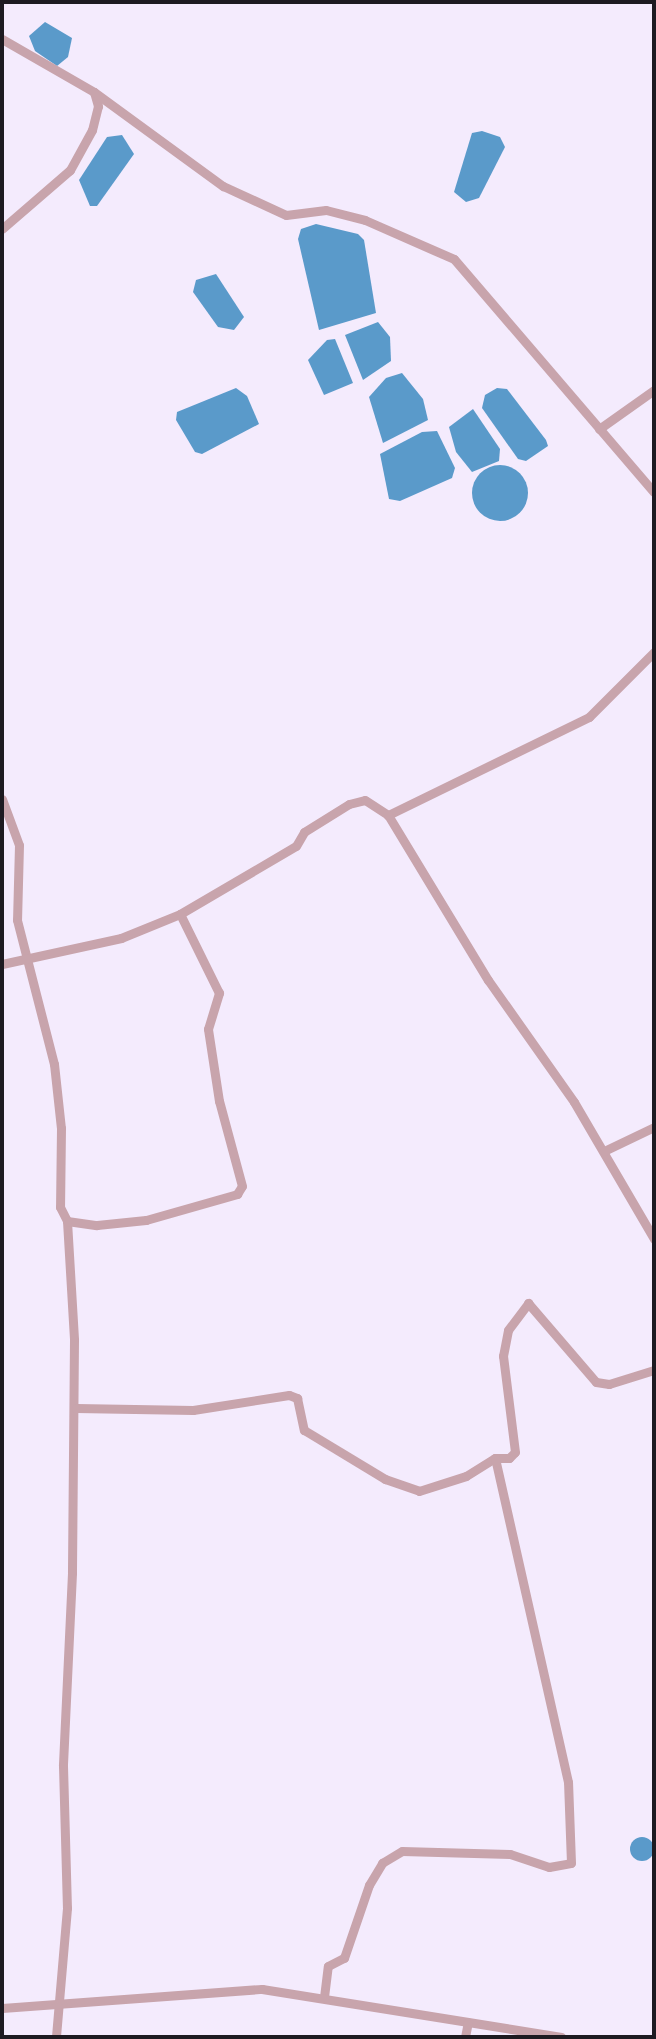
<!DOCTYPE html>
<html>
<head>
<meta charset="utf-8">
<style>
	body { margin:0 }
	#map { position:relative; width:656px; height:2039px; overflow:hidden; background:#f4ebfd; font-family:"Alegreya Sans",sans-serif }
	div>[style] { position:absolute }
	.water>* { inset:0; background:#5a9aca }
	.round { border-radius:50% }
	.minor>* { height:9px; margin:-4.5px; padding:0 4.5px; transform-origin:4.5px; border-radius:4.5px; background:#c8a4ac }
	span { translate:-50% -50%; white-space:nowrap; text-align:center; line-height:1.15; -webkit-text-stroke:7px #fdfbff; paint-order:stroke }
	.frame { position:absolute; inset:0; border:4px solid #1d1a21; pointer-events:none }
</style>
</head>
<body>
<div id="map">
	<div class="water">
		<i style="clip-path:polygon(45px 22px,72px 38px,68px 57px,57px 66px,35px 51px,29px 36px)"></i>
		<i style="clip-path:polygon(482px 131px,500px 137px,505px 147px,479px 198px,466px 202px,454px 192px,472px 133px)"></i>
		<i style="clip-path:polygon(122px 135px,134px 154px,97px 206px,90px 206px,79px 180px,107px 137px)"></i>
		<i style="clip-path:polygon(316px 224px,358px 234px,364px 240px,376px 313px,319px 330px,298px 239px,301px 229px)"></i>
		<i style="clip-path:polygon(216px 274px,244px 317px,234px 330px,218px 327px,193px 292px,196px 280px)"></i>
		<i style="clip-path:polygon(378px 322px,390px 337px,391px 361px,363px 380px,345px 335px)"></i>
		<i style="clip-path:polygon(335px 339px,353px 383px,324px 395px,308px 360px,327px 340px)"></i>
		<i style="clip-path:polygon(402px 373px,423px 399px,428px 420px,383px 443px,369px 397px,386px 378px)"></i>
		<i style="clip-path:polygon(236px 388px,247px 396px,259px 424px,202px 454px,195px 452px,176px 420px,177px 412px)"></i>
		<i style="clip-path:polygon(497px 388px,507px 389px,546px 440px,548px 446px,526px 461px,518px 459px,482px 408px,485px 395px)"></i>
		<i style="clip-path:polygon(473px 409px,500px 449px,499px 461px,472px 472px,456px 452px,449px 427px)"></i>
		<i style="clip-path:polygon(437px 431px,455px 468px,452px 478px,400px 501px,389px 499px,380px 454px,422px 432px)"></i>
		<i class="round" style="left:472px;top:465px;width:56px;height:56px"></i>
		<i class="round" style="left:630px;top:1837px;width:24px;height:24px"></i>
	</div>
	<div class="minor">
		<i style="left:2px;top:39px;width:106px;rotate:29.9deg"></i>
		<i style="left:94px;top:92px;width:15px;rotate:74deg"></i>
		<i style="left:98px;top:106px;width:25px;rotate:104deg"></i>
		<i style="left:92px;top:130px;width:46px;rotate:118.8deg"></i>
		<i style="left:70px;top:170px;width:90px;rotate:139.1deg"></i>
		<i style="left:94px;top:92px;width:160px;rotate:36.1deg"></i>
		<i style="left:223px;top:186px;width:69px;rotate:24.7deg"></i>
		<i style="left:286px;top:215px;width:40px;rotate:-7.1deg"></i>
		<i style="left:326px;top:210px;width:40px;rotate:14.4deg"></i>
		<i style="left:365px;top:220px;width:97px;rotate:23.7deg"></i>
		<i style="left:454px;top:259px;width:307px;rotate:49.4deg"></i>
		<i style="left:599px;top:429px;width:67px;rotate:-35.3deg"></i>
		<i style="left:654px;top:652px;width:92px;rotate:135deg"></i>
		<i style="left:589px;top:717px;width:224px;rotate:154deg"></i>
		<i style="left:388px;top:815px;width:193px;rotate:58.8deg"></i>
		<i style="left:488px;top:980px;width:149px;rotate:54.8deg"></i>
		<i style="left:574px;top:1102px;width:159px;rotate:59.7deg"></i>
		<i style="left:2px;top:799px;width:49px;rotate:69.7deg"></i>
		<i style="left:19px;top:845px;width:75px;rotate:91.5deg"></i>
		<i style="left:17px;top:920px;width:149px;rotate:75.6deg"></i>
		<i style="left:54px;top:1064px;width:64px;rotate:83.8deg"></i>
		<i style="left:61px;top:1128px;width:79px;rotate:90.7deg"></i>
		<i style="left:60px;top:1207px;width:16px;rotate:63deg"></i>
		<i style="left:67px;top:1221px;width:119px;rotate:86.6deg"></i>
		<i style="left:74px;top:1340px;width:233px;rotate:90.5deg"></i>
		<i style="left:72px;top:1573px;width:193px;rotate:92.7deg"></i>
		<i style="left:63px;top:1766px;width:142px;rotate:88.4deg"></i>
		<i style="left:67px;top:1908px;width:129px;rotate:94.9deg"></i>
		<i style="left:2px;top:964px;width:122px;rotate:-12.3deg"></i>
		<i style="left:121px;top:938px;width:64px;rotate:-22.1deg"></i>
		<i style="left:604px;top:1151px;width:55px;rotate:-25.6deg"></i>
		<i style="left:67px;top:1221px;width:30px;rotate:8deg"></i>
		<i style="left:97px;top:1225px;width:49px;rotate:-5.8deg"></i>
		<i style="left:146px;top:1220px;width:95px;rotate:-15.9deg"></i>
		<i style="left:237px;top:1194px;width:9px;rotate:-58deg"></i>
		<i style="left:242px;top:1186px;width:88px;rotate:-105.1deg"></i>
		<i style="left:219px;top:1101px;width:73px;rotate:-98.7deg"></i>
		<i style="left:208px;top:1029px;width:38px;rotate:-73deg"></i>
		<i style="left:219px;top:993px;width:88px;rotate:-116.3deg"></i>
		<i style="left:180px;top:914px;width:134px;rotate:-30.4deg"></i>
		<i style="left:296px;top:846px;width:16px;rotate:-60deg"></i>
		<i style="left:304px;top:832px;width:53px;rotate:-31.9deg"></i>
		<i style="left:349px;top:804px;width:16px;rotate:-14deg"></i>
		<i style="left:365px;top:800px;width:27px;rotate:33deg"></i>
		<i style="left:76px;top:1408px;width:117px;rotate:1deg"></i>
		<i style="left:193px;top:1410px;width:97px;rotate:-8.9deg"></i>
		<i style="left:289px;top:1395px;width:9px;rotate:21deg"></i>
		<i style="left:297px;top:1398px;width:33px;rotate:78deg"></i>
		<i style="left:304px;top:1430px;width:95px;rotate:31.2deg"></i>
		<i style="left:385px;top:1479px;width:36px;rotate:19deg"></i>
		<i style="left:419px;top:1491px;width:49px;rotate:-17.7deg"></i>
		<i style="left:466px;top:1476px;width:34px;rotate:-32deg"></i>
		<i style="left:495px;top:1458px;width:14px"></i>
		<i style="left:509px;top:1458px;width:8px;rotate:-45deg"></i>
		<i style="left:515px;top:1452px;width:97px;rotate:-97.1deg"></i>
		<i style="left:503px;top:1356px;width:26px;rotate:-79deg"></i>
		<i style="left:508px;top:1330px;width:34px;rotate:-53deg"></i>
		<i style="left:528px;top:1303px;width:104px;rotate:49.3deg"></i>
		<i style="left:596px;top:1382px;width:13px;rotate:9deg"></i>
		<i style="left:609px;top:1384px;width:47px;rotate:-17.3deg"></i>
		<i style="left:324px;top:1997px;width:31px;rotate:-83deg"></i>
		<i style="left:328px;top:1966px;width:18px;rotate:-27deg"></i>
		<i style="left:344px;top:1958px;width:77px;rotate:-71.1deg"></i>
		<i style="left:369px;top:1885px;width:26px;rotate:-59deg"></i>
		<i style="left:382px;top:1863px;width:23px;rotate:-31deg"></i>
		<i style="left:402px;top:1851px;width:108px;rotate:1.6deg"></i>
		<i style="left:510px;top:1854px;width:41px;rotate:18.4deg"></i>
		<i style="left:549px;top:1867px;width:22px;rotate:-10deg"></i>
		<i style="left:571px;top:1863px;width:81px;rotate:-92.1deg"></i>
		<i style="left:568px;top:1782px;width:332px;rotate:-102.7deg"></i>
		<i style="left:2px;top:2008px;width:261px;rotate:-4.2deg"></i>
		<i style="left:262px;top:1989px;width:303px;rotate:9.1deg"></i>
		<i style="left:465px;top:2037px;width:15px;rotate:-79deg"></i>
	</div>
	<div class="frame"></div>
</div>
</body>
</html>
